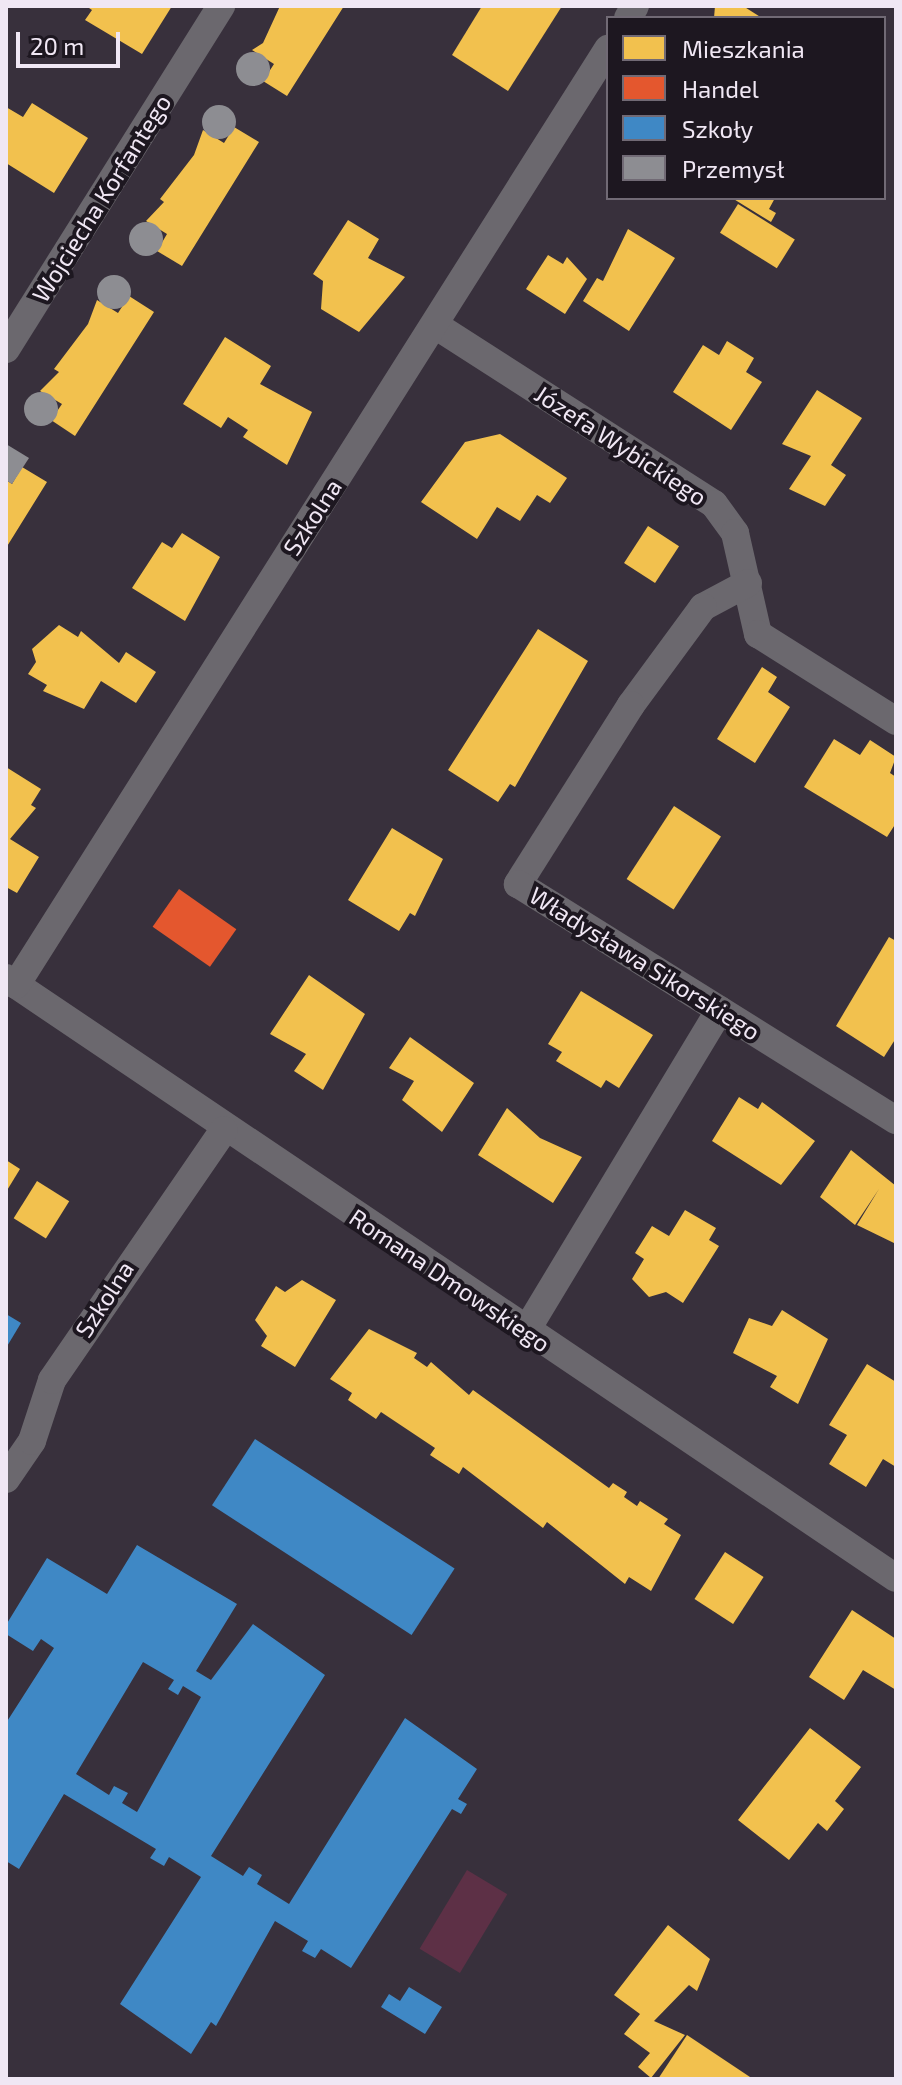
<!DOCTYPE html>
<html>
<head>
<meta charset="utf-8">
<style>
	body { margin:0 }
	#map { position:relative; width:902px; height:2085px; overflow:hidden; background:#38303c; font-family:"Exo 2",sans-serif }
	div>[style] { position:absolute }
	.green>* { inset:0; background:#5d3046; transform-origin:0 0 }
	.homes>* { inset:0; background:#f2c14e; transform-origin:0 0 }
	.shops>* { inset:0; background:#e4572e; transform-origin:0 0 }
	.schools>* { inset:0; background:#3f88c5; transform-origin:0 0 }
	.industry>* { inset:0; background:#8d8d92 }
	.round { border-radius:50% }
	.street>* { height:28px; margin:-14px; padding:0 14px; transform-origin:14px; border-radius:14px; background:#6b686e }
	span { translate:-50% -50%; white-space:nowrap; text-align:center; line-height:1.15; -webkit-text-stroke:8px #1d1720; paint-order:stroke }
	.street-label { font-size:24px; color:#f0e7f4 }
	.frame { position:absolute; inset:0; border:8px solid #f0e7f4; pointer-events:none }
	.legend { position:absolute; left:606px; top:16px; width:280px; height:184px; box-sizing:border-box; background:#1d1720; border:2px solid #716a75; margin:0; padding:10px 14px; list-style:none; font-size:24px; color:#f0e7f4 }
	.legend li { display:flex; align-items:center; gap:16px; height:40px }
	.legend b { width:40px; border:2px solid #716a75 }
	.scale { position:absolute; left:16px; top:32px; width:104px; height:36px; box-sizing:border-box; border:4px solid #f0e7f4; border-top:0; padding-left:10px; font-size:24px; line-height:28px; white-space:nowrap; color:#f0e7f4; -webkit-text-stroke:6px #1d1720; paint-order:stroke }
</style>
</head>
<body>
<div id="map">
	<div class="green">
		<i style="left:467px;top:1870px;width:47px;height:92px;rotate:31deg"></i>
	</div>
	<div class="homes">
		<i style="clip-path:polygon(86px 6px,172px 6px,142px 54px,85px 20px,92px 10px)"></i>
		<i style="clip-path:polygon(280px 6px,344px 6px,287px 96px,263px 81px,274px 64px,252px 50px,263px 43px)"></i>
		<i style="clip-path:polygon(482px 6px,562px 6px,508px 91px,452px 55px)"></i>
		<i style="clip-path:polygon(715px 6px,743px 6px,762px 18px,714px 18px)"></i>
		<i style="clip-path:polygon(32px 103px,88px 138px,54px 193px,6px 163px,6px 107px,23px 117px)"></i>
		<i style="clip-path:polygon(234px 127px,259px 142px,182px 266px,157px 251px,167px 234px,146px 221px,164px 202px,160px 199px,194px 155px,203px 130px,224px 143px)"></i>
		<i style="clip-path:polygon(732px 198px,775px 198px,769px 209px,776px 213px,771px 222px)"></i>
		<i style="left:738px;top:204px;width:67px;height:34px;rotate:32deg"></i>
		<i style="clip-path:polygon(348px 220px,379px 239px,368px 258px,405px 277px,359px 332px,321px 309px,323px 281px,313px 274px)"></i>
		<i style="clip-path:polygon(628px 229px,675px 258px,629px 331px,583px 301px,597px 278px,603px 281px)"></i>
		<i style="clip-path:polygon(548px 255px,563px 264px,567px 257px,587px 279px,565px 314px,526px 289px)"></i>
		<i style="clip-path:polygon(129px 296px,154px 312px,75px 436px,51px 420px,62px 404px,40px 391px,59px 372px,54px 369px,88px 324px,97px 300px,118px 313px)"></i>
		<i style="clip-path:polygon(225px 337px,271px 366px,260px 384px,312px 412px,287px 465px,243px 437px,248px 430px,228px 417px,221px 428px,183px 404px)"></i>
		<i style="clip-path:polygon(727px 341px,754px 358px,746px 372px,762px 382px,731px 430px,673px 392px,703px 345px,719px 355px)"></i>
		<i style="clip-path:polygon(817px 390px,862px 418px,831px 465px,846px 475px,825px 506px,789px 489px,811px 456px,782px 444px)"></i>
		<i style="clip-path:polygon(500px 434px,567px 478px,550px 503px,537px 495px,520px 521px,497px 507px,477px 539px,421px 502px,465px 442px)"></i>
		<i style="clip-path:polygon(22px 467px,47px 482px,6px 548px,6px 480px,12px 484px)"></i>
		<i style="left:648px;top:526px;width:37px;height:44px;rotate:33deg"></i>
		<i style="clip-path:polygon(182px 533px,220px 557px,185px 621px,132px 588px,162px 542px,172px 548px)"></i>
		<i style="clip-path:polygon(59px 625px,78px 637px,81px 631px,119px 663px,126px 652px,156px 672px,136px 703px,101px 681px,84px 709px,43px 691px,47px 685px,28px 674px,36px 662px,32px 649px)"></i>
		<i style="clip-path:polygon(538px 629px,588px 661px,515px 787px,510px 784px,498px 802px,448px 770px)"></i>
		<i style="clip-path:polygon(762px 667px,777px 677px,768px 692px,790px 707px,755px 763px,717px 739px)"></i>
		<i style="clip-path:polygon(834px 739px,860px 755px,870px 740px,896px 757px,890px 773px,896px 777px,896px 823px,887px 837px,804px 787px)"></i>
		<i style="clip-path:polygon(6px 767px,41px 789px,31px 805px,36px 808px,10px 839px,39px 857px,17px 893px,6px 887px)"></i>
		<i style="left:674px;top:806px;width:56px;height:87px;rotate:33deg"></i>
		<i style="clip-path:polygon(392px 828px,443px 859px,415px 916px,410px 913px,399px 931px,348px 900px)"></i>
		<i style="clip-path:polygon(889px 937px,896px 941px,896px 1038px,884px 1057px,836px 1026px)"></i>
		<i style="clip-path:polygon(309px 975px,365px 1014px,323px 1090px,294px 1071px,306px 1054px,270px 1034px)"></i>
		<i style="clip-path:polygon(581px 991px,653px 1035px,619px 1088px,606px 1080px,601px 1088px,556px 1061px,562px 1052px,548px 1044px)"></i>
		<i style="clip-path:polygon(410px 1037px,474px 1083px,442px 1132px,402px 1100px,414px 1081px,389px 1068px)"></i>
		<i style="clip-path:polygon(739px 1097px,758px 1109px,762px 1102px,815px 1141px,781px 1185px,712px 1141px)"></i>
		<i style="clip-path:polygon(507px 1108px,540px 1138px,582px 1157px,553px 1203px,478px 1155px)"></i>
		<i style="clip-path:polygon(851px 1150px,896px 1186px,896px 1244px,857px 1225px,879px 1189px,855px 1225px,820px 1197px)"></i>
		<i style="clip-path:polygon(6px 1160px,20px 1169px,6px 1192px)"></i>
		<i style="left:37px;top:1181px;width:38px;height:44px;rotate:32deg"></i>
		<i style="clip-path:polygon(685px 1210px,716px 1228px,709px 1240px,719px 1246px,683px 1303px,666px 1292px,649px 1297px,632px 1279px,644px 1259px,635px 1253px,652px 1226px,669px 1236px)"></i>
		<i style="clip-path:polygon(302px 1280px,336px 1300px,295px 1367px,261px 1346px,267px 1336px,255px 1320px,276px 1286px,285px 1292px)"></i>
		<i style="clip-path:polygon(782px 1310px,828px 1339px,798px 1404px,770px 1387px,777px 1376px,733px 1353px,749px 1318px,772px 1326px)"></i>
		<i style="clip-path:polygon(369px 1329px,417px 1353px,414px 1358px,427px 1367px,431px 1362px,469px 1395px,473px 1390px,609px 1488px,613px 1483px,627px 1492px,624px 1497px,637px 1506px,640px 1501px,668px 1519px,664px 1524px,681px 1535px,651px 1591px,629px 1577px,625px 1584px,547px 1522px,543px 1528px,463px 1467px,459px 1474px,430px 1455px,435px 1448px,381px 1412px,376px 1419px,348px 1400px,352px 1393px,330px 1379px)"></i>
		<i style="clip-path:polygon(867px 1364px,896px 1382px,896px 1467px,883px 1459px,866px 1487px,829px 1464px,847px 1435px,829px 1425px)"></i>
		<i style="left:725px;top:1552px;width:46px;height:56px;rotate:33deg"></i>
		<i style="clip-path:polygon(852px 1610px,896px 1639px,896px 1690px,863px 1670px,844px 1700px,809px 1677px)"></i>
		<i style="clip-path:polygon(810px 1728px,861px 1767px,835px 1801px,844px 1809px,827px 1831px,818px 1823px,789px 1860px,738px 1820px)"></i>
		<i style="clip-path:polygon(668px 1925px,710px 1959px,697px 1991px,689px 1985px,654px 2021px,685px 2035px,651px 2078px,638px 2067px,650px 2053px,624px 2034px,640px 2014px,614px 1995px)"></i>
		<i style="clip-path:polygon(687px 2035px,753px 2079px,658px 2079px)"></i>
	</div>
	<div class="shops">
		<i style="left:179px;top:889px;width:70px;height:46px;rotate:35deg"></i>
	</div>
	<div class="schools">
		<i style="clip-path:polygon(6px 1314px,21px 1323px,6px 1348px)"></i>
		<i style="left:255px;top:1439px;width:238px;height:79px;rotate:33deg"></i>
		<i style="clip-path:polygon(evenodd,137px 1545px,237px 1604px,196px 1671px,211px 1680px,253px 1624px,325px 1675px,211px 1856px,243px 1876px,249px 1867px,262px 1875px,257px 1884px,289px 1904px,405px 1718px,477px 1769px,458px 1799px,467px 1804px,461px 1814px,452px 1809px,351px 1968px,321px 1949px,315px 1958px,302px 1951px,308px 1941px,275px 1921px,216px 2026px,211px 2022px,191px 2054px,120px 2004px,201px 1877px,169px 1857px,164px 1866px,150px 1858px,156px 1849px,64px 1794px,19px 1869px,6px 1861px,6px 1723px,54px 1648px,41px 1639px,33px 1651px,6px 1634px,6px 1625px,47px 1558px,107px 1594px,137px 1545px,143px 1662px,174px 1680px,168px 1689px,178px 1695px,183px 1686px,201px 1697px,137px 1812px,122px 1803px,128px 1793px,114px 1786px,109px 1795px,76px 1774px,143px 1662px)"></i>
		<i style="clip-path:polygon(409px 1987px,442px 2007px,425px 2034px,381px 2007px,389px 1994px,400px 2001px)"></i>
	</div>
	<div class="industry">
		<i class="round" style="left:236px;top:52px;width:34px;height:34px"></i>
		<i class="round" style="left:202px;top:105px;width:34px;height:34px"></i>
		<i class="round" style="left:129px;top:222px;width:34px;height:34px"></i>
		<i class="round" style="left:97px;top:275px;width:34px;height:34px"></i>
		<i class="round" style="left:24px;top:392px;width:34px;height:34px"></i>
		<i style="clip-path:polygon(6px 444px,29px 458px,12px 484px,6px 480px)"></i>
	</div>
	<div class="street">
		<i style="left:628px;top:18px;width:14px;rotate:-60deg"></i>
		<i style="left:435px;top:325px;width:331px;rotate:32.7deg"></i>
		<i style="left:714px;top:504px;width:36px;rotate:54deg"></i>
		<i style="left:735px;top:533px;width:104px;rotate:77.2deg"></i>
		<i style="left:758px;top:634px;width:163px;rotate:32.2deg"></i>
		<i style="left:6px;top:349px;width:405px;rotate:-57.9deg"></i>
		<i style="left:748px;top:583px;width:51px;rotate:151.9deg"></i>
		<i style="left:703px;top:607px;width:122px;rotate:126.3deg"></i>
		<i style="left:631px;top:705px;width:212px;rotate:122.3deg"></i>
		<i style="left:518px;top:884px;width:446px;rotate:32deg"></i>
		<i style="left:6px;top:978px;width:1073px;rotate:33.99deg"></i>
		<i style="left:16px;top:985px;width:1108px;rotate:-57.69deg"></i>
		<i style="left:526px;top:1331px;width:375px;rotate:-58.9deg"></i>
		<i style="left:6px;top:1479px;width:46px;rotate:-55.6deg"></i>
		<i style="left:32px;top:1441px;width:64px;rotate:-71.8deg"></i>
		<i style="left:52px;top:1380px;width:303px;rotate:-55.5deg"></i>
	</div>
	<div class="street-label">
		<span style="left:101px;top:198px;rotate:-58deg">Wojciecha Korfantego</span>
		<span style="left:621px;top:445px;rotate:33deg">Józefa Wybickiego</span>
		<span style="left:312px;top:517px;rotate:-57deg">Szkolna</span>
		<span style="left:645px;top:963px;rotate:32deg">Władysława Sikorskiego</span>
		<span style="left:450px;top:1280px;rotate:34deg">Romana Dmowskiego</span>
		<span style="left:104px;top:1299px;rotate:-57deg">Szkolna</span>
	</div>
	<div class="frame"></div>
	<ul class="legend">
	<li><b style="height:22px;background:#f2c14e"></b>Mieszkania</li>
	<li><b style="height:22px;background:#e4572e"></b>Handel</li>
	<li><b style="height:22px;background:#3f88c5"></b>Szkoły</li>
	<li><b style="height:22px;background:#8d8d92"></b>Przemysł</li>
	</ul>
	<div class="scale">20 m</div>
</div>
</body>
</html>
